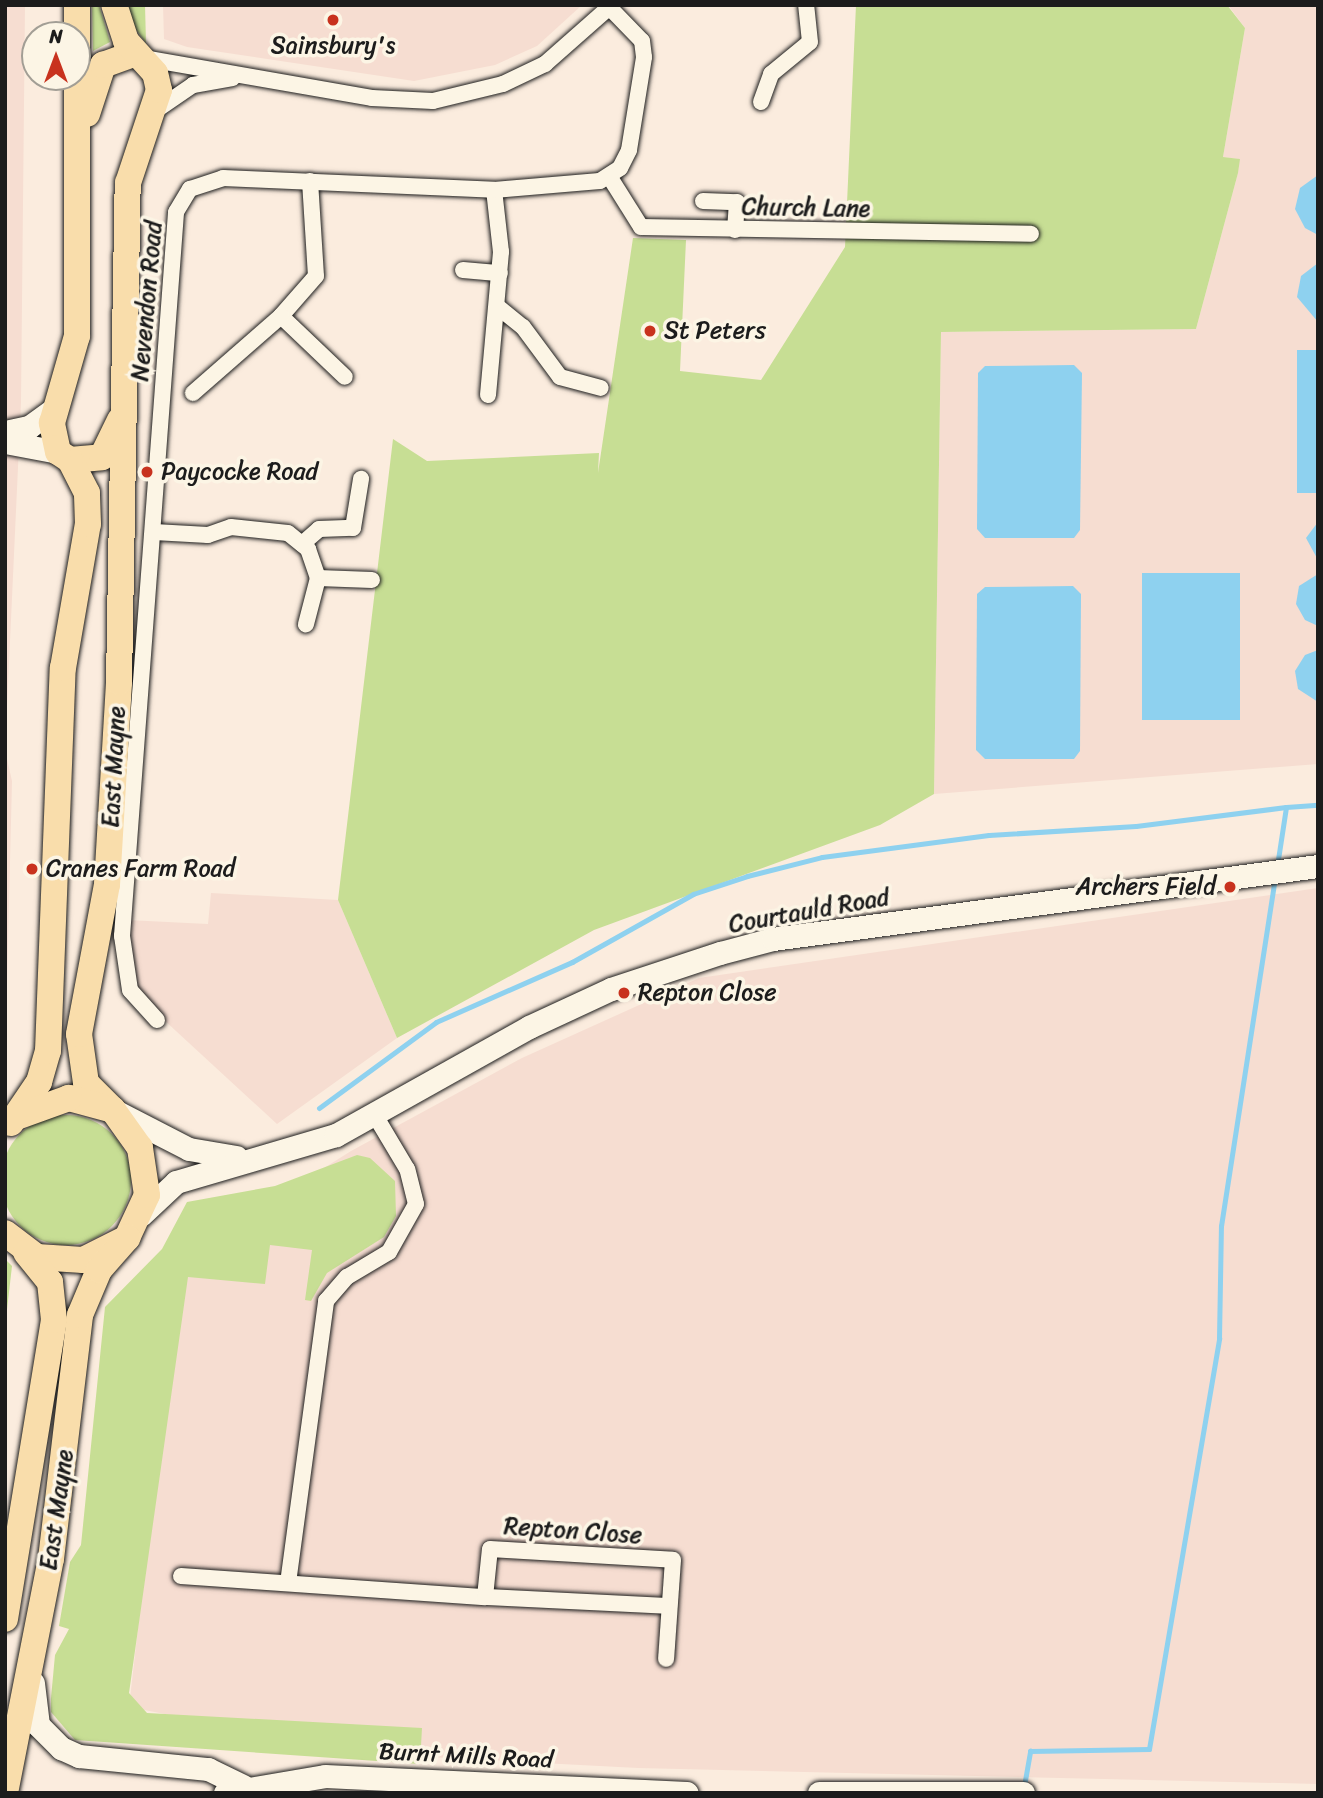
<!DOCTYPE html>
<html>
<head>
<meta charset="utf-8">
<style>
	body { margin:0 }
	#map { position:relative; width:1323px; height:1798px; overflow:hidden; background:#fbecde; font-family:Sriracha,sans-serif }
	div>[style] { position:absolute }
	.built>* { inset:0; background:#f6ddd1 }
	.green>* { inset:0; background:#c7de94 }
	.round { border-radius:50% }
	.water>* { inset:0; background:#8ed1ef; transform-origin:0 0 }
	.stream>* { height:5px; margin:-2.5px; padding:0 2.5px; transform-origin:2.5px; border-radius:2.5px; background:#8ed1ef }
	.roads { filter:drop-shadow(0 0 2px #1c1c1c) drop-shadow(0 0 2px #1c1c1c) }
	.street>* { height:16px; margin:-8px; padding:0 8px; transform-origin:8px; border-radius:8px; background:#fcf5e5 }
	.secondary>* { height:23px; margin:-11.5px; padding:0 11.5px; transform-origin:11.5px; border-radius:11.5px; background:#fcf5e5 }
	.primary>* { height:26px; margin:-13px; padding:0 13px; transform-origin:13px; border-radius:13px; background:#f9ddab }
	.dots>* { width:19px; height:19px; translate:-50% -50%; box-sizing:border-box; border:4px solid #fcf5e5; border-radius:50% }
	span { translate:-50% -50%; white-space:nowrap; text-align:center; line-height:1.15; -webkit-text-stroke:7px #fcf5e5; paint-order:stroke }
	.poi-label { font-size:24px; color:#1c1c1c }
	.left { translate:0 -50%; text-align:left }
	.right { translate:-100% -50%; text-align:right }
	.street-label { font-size:24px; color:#1c1c1c }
	.frame { position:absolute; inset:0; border:7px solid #1c1c1c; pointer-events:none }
	.north { position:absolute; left:21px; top:21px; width:70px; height:70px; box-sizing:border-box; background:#fcf5e5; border:2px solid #a29e95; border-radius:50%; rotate:0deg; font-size:19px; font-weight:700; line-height:28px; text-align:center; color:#1c1c1c }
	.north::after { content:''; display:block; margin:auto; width:24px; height:32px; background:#c8321e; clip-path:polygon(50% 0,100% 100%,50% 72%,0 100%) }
</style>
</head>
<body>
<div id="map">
	<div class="built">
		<i style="clip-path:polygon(5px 5px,25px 5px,21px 402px,5px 750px,12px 781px,5px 1066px)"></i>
		<i style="clip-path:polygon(163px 5px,582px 5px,537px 46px,495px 65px,414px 81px,187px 47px,164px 39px)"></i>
		<i style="clip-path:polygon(1228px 5px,1318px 5px,1318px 764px,934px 794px,941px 332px,1196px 329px,1238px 173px,1239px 159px,1223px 157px,1245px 28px)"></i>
		<i style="clip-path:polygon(1318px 888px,1318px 1784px,638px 1768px,370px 1754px,129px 1707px,180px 1259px,351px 1151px,522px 1058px,699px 978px)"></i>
		<i style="clip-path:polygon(211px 893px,338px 900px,397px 1038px,277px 1124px,138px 996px,127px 920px,208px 924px)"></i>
	</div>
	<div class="green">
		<i style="clip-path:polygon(92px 5px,99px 5px,110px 42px,93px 51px)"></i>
		<i style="clip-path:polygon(124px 5px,145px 5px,146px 43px,128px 19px)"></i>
		<i style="clip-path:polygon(856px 5px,1227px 5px,1245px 28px,1223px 157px,1240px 159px,1238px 173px,1196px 329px,941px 332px,934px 794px,880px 825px,594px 930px,397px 1038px,338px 900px,393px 439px,427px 461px,599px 453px,598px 473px,633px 238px,686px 240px,680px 371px,761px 380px,845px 247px)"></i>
		<i class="round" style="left:1px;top:1115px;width:130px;height:130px"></i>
		<i style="clip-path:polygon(357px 1155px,370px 1158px,395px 1181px,396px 1216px,384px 1237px,327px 1273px,311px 1301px,305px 1300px,312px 1250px,270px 1245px,265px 1284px,188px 1277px,129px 1693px,147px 1713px,422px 1728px,420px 1764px,75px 1740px,51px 1712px,51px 1698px,55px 1655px,69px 1629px,59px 1626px,70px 1562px,81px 1545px,105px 1307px,162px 1249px,187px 1202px,275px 1186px)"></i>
		<i style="clip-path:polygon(5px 1259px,12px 1266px,5px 1327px)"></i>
	</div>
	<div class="water">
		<i style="clip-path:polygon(1318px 175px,1318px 235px,1305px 228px,1295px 209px,1300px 188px)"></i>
		<i style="clip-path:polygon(1318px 263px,1318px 322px,1297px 297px,1301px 276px)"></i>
		<i style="left:1297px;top:350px;width:21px;height:143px"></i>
		<i style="clip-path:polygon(1074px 365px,1082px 373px,1080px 530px,1074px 538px,985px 538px,977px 529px,978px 373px,985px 366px)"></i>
		<i style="clip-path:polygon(1318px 522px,1318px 560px,1306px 538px)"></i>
		<i style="left:1142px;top:573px;width:98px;height:147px"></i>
		<i style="clip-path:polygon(1318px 574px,1318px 626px,1305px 620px,1296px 604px,1299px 586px)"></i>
		<i style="clip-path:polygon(1073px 586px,1081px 594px,1080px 751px,1074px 759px,985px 759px,976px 750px,977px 594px,985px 587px)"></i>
		<i style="clip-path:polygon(1318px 650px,1318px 702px,1298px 689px,1295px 671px,1305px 655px)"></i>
	</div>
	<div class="stream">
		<i style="left:1286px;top:807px;width:32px;rotate:-4deg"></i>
		<i style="left:319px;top:1108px;width:145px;rotate:-36.3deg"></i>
		<i style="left:436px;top:1022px;width:149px;rotate:-23.8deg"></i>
		<i style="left:572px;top:962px;width:139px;rotate:-29.3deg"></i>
		<i style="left:693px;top:894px;width:57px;rotate:-18.4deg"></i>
		<i style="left:747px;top:876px;width:77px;rotate:-14.2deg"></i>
		<i style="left:822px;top:857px;width:168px;rotate:-7.5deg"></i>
		<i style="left:989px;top:835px;width:147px;rotate:-3.5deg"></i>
		<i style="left:1136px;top:826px;width:151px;rotate:-7.2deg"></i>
		<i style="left:1286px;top:807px;width:60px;rotate:98.7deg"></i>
		<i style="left:1024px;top:1786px;width:36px;rotate:-80deg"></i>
		<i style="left:1030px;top:1751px;width:119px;rotate:-1deg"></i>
		<i style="left:1149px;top:1749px;width:417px;rotate:-80.3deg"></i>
		<i style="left:1219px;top:1338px;width:112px;rotate:-89deg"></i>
		<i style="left:1221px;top:1226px;width:351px;rotate:-81.2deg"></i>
		<i style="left:67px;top:1793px;width:21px"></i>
	</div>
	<div class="roads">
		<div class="street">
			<i style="left:143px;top:58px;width:232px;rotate:9.9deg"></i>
			<i style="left:372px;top:98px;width:61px;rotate:2.8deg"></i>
			<i style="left:433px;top:101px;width:72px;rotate:-13.7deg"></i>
			<i style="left:503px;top:84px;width:47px;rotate:-25.5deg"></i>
			<i style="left:545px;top:64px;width:89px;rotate:-41.4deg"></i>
			<i style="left:761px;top:102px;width:30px;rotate:-70deg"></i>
			<i style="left:771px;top:74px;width:50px;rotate:-39.4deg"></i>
			<i style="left:810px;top:42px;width:37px;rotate:-96deg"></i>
			<i style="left:155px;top:111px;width:46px;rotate:-34.4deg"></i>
			<i style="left:193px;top:85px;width:40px;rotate:-10deg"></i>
			<i style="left:609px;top:176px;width:60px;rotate:57.9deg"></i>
			<i style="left:641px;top:227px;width:390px;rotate:1deg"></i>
			<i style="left:310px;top:181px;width:95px;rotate:86.4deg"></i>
			<i style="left:316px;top:276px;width:53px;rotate:131.2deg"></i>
			<i style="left:281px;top:316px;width:88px;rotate:43.6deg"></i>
			<i style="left:703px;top:201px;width:34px;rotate:2deg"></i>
			<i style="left:737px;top:202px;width:28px;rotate:94deg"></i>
			<i style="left:463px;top:270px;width:37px;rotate:5deg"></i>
			<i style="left:498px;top:307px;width:32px;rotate:39deg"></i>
			<i style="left:523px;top:327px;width:62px;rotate:53.5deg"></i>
			<i style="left:560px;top:377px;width:42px;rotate:15deg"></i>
			<i style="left:193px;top:393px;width:117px;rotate:-41.2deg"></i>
			<i style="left:488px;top:395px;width:144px;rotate:-84.8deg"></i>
			<i style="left:501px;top:252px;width:62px;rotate:-96.4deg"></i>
			<i style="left:154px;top:532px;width:54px;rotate:3.2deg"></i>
			<i style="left:208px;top:535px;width:24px;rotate:-19deg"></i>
			<i style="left:231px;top:527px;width:57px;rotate:6deg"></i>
			<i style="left:288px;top:533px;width:26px;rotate:39deg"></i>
			<i style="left:308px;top:549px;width:31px;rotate:71deg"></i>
			<i style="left:318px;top:578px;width:48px;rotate:104.6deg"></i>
			<i style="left:302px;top:544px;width:23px;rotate:-41deg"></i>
			<i style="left:319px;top:529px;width:34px;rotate:-2deg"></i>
			<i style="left:353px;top:528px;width:50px;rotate:-80.7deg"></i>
			<i style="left:318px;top:578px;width:54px;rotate:2.1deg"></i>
			<i style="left:157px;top:1020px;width:40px;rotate:-132deg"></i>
			<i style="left:130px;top:990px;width:55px;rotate:-98.4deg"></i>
			<i style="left:122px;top:936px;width:726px;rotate:-85.73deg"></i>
			<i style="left:176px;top:212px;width:27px;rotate:-59deg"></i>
			<i style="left:190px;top:189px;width:35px;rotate:-18deg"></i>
			<i style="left:223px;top:178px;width:271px;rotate:2.5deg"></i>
			<i style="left:494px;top:190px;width:106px;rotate:-4.9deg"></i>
			<i style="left:600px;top:181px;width:24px;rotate:-33deg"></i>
			<i style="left:620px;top:168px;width:20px;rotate:-63deg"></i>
			<i style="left:629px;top:150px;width:94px;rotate:-80.8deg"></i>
			<i style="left:644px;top:57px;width:16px;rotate:-97deg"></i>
			<i style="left:642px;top:41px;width:46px;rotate:-134.1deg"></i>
			<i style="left:181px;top:1576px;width:305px;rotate:4deg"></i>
			<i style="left:485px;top:1597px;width:48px;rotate:-84.1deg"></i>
			<i style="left:490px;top:1549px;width:183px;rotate:3.4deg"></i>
			<i style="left:673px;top:1560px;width:99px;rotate:94deg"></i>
			<i style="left:288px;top:1583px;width:285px;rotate:-82.3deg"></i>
			<i style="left:326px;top:1301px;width:32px;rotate:-49deg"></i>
			<i style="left:347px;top:1277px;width:49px;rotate:-30.8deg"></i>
			<i style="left:389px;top:1252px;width:55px;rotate:-60.6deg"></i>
			<i style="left:416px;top:1204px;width:36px;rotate:-104deg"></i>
			<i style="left:407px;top:1169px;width:61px;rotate:-120.8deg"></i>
			<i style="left:485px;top:1597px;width:184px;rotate:2.8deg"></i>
		</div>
		<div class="secondary">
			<i style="left:5px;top:432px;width:25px;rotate:-12deg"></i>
			<i style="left:29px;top:427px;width:32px;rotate:-36deg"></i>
			<i style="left:5px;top:442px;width:54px;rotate:10.7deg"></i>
			<i style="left:113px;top:1110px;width:85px;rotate:27.2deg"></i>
			<i style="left:189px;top:1149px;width:48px;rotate:9.7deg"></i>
			<i style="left:141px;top:1215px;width:48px;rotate:-43.3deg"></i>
			<i style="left:176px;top:1182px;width:167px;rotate:-16.4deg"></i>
			<i style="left:336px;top:1135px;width:221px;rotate:-29.2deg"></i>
			<i style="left:529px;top:1027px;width:90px;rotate:-24.9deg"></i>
			<i style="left:611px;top:989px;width:115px;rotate:-18.3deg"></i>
			<i style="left:720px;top:953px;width:55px;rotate:-14.8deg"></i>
			<i style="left:773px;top:939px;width:550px;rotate:-7.63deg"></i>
			<i style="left:33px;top:1683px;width:42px;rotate:83.2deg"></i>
			<i style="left:38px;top:1725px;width:33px;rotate:45deg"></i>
			<i style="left:61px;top:1748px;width:20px;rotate:24deg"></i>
			<i style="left:79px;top:1756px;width:130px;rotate:5.8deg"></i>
			<i style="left:208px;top:1769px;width:39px;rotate:26deg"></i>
			<i style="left:225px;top:1793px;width:101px;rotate:-9.6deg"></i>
			<i style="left:325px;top:1776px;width:362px;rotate:2.7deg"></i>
			<i style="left:819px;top:1793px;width:204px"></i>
		</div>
		<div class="primary">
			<i style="left:87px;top:114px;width:52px;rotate:-71.9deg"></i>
			<i style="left:103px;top:65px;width:33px;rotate:-20deg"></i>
			<i style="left:70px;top:460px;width:32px;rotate:-5deg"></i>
			<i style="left:102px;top:457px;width:41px;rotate:-64.1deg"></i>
			<i style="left:113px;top:1110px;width:38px;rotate:-135deg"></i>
			<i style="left:86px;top:1083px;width:49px;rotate:-98.1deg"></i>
			<i style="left:79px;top:1034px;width:152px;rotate:-79.4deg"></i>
			<i style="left:107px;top:885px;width:203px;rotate:-86.6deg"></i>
			<i style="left:119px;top:682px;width:499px;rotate:-89deg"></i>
			<i style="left:128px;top:183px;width:98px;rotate:-71.6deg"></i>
			<i style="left:159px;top:90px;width:17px;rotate:-103deg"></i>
			<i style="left:155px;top:73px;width:43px;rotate:-132.2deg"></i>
			<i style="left:126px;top:41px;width:38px;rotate:-108deg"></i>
			<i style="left:11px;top:1123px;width:50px;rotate:-55.7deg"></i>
			<i style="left:39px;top:1082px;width:32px;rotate:-74deg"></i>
			<i style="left:48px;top:1051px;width:383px;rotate:-87.8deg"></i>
			<i style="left:63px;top:668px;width:146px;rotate:-80.2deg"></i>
			<i style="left:88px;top:524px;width:31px;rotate:-92deg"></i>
			<i style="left:87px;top:493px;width:37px;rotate:-117deg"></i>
			<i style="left:70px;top:460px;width:14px;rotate:-146deg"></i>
			<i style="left:58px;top:452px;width:30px;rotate:-102deg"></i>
			<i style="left:52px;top:423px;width:91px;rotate:-74deg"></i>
			<i style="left:77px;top:336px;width:331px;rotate:-90deg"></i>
			<i style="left:5px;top:1233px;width:40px;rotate:37deg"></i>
			<i style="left:37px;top:1257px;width:46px;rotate:3.7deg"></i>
			<i style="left:83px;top:1260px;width:49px;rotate:-26.6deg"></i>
			<i style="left:127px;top:1238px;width:47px;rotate:-65.1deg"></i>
			<i style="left:147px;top:1195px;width:48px;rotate:-98.5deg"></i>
			<i style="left:140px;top:1148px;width:47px;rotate:-125.4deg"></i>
			<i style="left:113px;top:1110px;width:46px;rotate:-164.7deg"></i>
			<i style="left:69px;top:1098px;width:53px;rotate:160.2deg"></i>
			<i style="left:5px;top:1619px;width:303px;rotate:-80.7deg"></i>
			<i style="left:54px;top:1320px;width:38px;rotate:-96deg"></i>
			<i style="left:50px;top:1282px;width:38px;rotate:-129deg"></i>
			<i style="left:5px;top:1793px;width:238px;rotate:-78.9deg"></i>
			<i style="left:51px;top:1559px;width:246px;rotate:-83.2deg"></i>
			<i style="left:80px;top:1315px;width:49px;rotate:-67.1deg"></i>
			<i style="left:99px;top:1270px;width:43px;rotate:-48.8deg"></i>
		</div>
	</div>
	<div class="dots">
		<i style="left:333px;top:20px;background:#c8321e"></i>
		<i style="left:650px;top:331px;background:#c8321e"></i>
		<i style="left:147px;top:472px;background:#c8321e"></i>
		<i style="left:32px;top:869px;background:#c8321e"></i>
		<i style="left:1230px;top:887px;background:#c8321e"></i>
		<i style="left:624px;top:993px;background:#c8321e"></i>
	</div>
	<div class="poi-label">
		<span style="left:333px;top:46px">Sainsbury's</span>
		<span class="left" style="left:664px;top:331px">St Peters</span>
		<span class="left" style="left:161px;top:472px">Paycocke Road</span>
		<span class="left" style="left:46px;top:869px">Cranes Farm Road</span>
		<span class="right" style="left:1216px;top:887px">Archers Field</span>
		<span class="left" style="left:638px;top:993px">Repton Close</span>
	</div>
	<div class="street-label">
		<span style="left:806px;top:208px;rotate:1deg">Church Lane</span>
		<span style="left:147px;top:301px;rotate:-85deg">Nevendon Road</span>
		<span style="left:114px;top:767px;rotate:-87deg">East Mayne</span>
		<span style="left:809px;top:911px;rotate:-10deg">Courtauld Road</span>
		<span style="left:57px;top:1510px;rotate:-82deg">East Mayne</span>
		<span style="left:573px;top:1531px;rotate:4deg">Repton Close</span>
		<span style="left:466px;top:1756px;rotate:3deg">Burnt Mills Road</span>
	</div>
	<div class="frame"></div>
	<div class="north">N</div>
</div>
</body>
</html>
